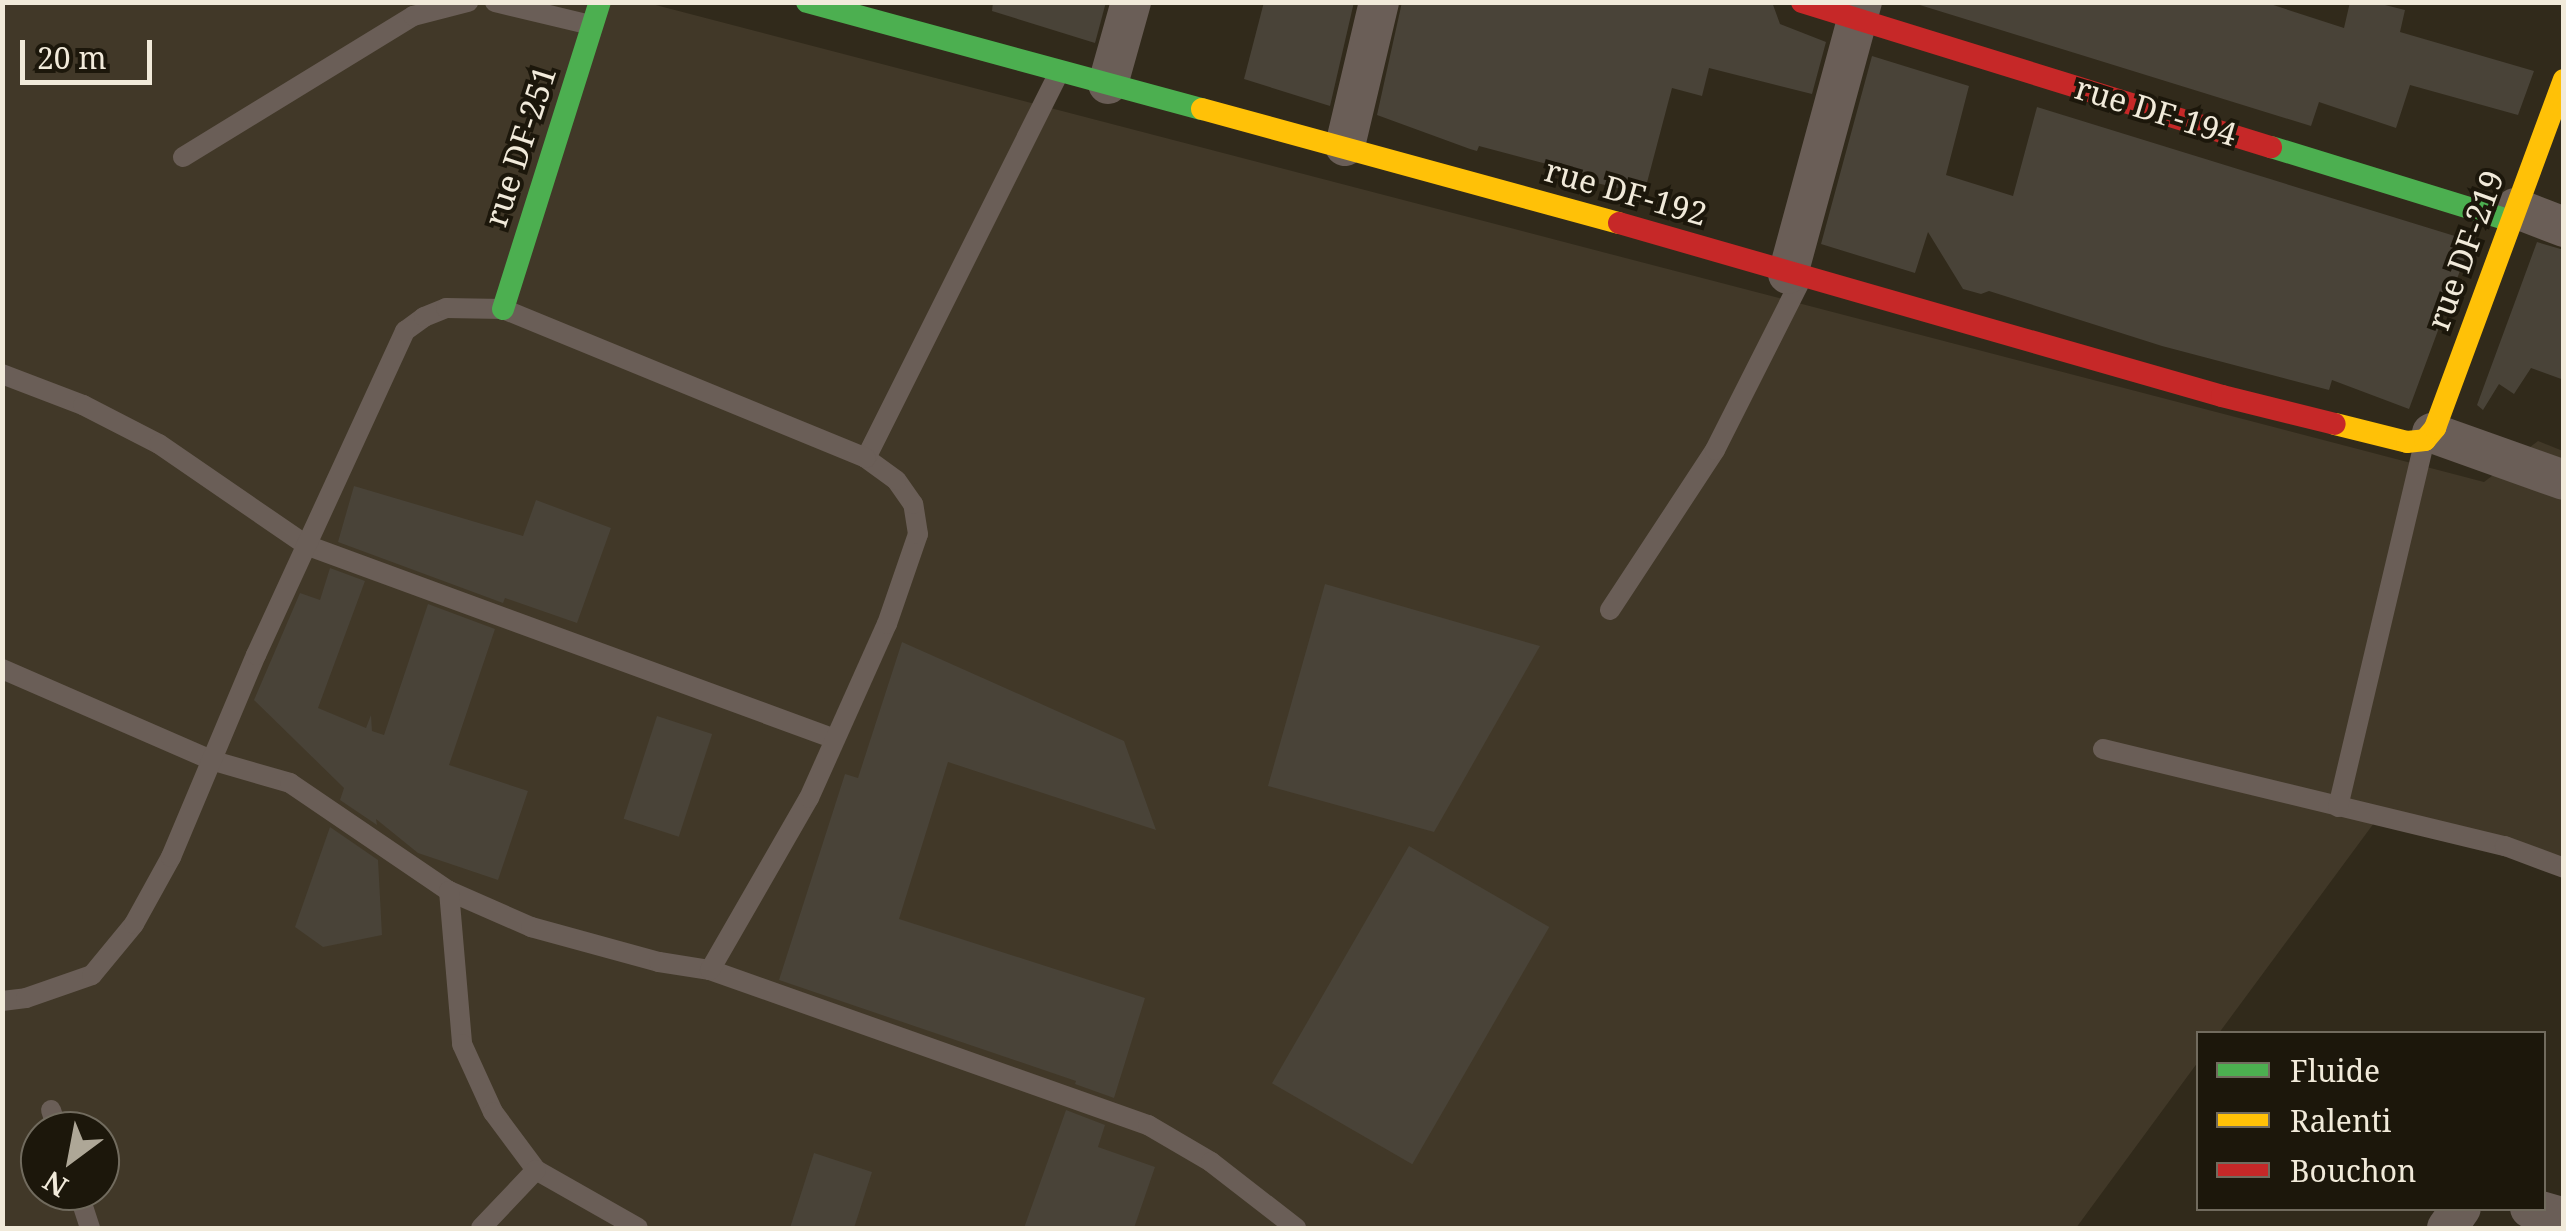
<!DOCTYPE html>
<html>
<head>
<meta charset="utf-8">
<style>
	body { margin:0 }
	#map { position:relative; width:2566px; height:1231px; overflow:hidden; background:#312a1b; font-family:"Noto Serif",serif }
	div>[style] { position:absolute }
	.industrial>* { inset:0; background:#413828 }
	.building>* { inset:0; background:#494338; transform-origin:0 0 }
	.lane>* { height:20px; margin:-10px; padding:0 10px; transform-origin:10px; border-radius:10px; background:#6a5e57 }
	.street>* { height:40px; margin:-20px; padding:0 20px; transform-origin:20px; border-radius:20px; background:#6a5e57 }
	.fast>* { height:22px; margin:-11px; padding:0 11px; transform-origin:11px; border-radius:11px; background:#4caf50 }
	.slow>* { height:22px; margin:-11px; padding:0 11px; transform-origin:11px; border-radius:11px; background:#ffc107 }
	.jam>* { height:22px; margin:-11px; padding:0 11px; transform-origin:11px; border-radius:11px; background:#c62828 }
	span { translate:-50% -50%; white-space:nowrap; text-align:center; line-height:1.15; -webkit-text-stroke:8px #1c170b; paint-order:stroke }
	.street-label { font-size:32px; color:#f1eada }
	.frame { position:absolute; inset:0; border:5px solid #f1eada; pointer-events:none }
	.legend { position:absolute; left:2196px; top:1031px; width:350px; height:180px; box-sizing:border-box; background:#1c170b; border:2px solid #716b5e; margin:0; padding:12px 18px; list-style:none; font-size:30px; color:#f1eada }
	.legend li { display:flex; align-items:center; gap:20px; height:50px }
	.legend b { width:50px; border:2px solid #716b5e }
	.north { position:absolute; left:20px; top:1111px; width:100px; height:100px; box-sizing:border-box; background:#1c170b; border:2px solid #716b5e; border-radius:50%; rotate:212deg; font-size:28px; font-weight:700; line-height:40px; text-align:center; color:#f1eada }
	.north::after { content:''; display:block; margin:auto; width:35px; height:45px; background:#aea797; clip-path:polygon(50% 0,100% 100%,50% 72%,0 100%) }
	.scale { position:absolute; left:20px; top:40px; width:132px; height:45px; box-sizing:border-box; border:5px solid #f1eada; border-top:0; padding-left:12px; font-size:30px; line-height:35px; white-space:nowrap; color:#f1eada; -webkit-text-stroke:8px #1c170b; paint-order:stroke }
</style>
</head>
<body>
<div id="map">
	<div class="industrial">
		<i style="clip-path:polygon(evenodd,2px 3px,648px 3px,2484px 482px,2538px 441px,2563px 451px,2563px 868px,2374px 823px,2219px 1033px,2198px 1034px,2198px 1062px,2076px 1228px,3px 1228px,2px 3px,40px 1131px,100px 1131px,100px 1191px,40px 1191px,40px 1131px)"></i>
	</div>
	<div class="building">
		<i style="clip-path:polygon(993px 2px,1106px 2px,1095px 43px,992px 11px)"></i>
		<i style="clip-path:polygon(1264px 2px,1354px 2px,1330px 106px,1244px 79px)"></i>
		<i style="clip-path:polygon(1402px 2px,1772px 2px,1780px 24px,1826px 42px,1812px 94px,1709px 68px,1702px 96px,1672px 88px,1644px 194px,1579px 179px,1581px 173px,1479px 146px,1477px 151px,1470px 149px,1377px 115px)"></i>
		<i style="clip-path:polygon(1910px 2px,2264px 2px,2344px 28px,2350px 2px,2373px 2px,2405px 10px,2400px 32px,2534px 71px,2518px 115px,2410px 85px,2396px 128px,2319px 102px,2311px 126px)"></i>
		<i style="clip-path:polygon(1872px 56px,1969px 86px,1946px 175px,2013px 196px,2037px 107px,2471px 241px,2409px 409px,2332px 380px,2329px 390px,2162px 346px,1989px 291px,1981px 294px,1963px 289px,1928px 232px,1915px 273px,1821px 244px)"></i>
		<i style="clip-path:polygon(2537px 242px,2564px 250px,2564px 380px,2531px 368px,2514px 394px,2499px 384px,2483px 410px,2477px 405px)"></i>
		<i style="clip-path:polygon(354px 486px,523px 536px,536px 500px,611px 528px,577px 623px,505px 598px,503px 603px,338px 542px)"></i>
		<i style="clip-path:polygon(330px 568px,365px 581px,318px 708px,366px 728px,371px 715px,372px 731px,384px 735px,428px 604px,495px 629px,449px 765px,528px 791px,498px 880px,418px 853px,376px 819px,377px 825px,340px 800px,344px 788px,254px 700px,300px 593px,320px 600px)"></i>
		<i style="clip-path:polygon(1325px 584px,1540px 646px,1434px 832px,1268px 786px)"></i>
		<i style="clip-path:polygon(902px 642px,1124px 741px,1156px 830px,948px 762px,899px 919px,1145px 998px,1114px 1098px,1075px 1084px,1076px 1081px,779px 980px,845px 774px,858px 778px)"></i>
		<i style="left:657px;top:716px;width:58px;height:108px;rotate:18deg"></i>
		<i style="clip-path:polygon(330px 827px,378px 860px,382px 935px,323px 947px,295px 927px)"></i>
		<i style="left:1409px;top:846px;width:162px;height:274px;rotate:30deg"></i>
		<i style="clip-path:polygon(1066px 1110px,1105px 1125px,1098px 1147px,1155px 1167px,1134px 1228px,1024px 1228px)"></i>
		<i style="clip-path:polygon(814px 1153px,872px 1172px,854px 1228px,790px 1228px)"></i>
	</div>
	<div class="lane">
		<i style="left:495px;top:2px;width:99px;rotate:13.5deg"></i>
		<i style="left:183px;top:157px;width:270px;rotate:-31.5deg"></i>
		<i style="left:413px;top:16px;width:57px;rotate:-14.3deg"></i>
		<i style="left:2px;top:374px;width:87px;rotate:20.9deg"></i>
		<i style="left:83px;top:405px;width:85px;rotate:27.2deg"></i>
		<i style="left:159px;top:444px;width:178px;rotate:34.5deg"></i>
		<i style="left:306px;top:545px;width:563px;rotate:20.14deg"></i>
		<i style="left:1610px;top:610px;width:191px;rotate:-56.7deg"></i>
		<i style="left:1715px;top:450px;width:191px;rotate:-63.2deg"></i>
		<i style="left:2px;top:669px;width:231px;rotate:23.5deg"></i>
		<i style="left:214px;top:761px;width:79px;rotate:16.1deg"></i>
		<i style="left:290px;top:783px;width:192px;rotate:34.2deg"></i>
		<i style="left:449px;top:891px;width:90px;rotate:23.7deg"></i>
		<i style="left:531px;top:927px;width:133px;rotate:15.3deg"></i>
		<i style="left:659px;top:962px;width:52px;rotate:8.9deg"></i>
		<i style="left:710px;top:970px;width:465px;rotate:19.5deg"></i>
		<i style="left:1148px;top:1125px;width:73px;rotate:30.4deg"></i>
		<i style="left:1211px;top:1162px;width:108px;rotate:37.8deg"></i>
		<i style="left:2103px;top:749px;width:414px;rotate:13.6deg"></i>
		<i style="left:2505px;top:846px;width:63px;rotate:20.4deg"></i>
		<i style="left:2338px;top:807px;width:373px;rotate:-76.7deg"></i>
		<i style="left:449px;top:891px;width:154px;rotate:85.1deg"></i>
		<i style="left:462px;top:1044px;width:75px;rotate:65.5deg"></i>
		<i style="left:493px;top:1112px;width:72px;rotate:53.4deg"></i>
		<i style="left:536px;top:1170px;width:117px;rotate:29.6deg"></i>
		<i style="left:710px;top:970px;width:198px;rotate:-60.1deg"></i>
		<i style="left:809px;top:798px;width:191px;rotate:-65.9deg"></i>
		<i style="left:887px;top:624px;width:95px;rotate:-71deg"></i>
		<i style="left:918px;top:534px;width:30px;rotate:-99deg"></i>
		<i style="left:913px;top:504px;width:29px;rotate:-125deg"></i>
		<i style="left:896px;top:480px;width:37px;rotate:-144deg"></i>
		<i style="left:866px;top:458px;width:432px;rotate:-63.4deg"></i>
		<i style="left:2px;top:1001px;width:24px;rotate:-7deg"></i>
		<i style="left:26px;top:998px;width:70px;rotate:-19.2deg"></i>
		<i style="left:92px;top:975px;width:66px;rotate:-50.5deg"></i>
		<i style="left:134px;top:924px;width:77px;rotate:-61.1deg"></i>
		<i style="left:171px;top:857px;width:219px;rotate:-67.2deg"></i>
		<i style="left:256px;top:655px;width:357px;rotate:-65.3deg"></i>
		<i style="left:405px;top:331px;width:24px;rotate:-36deg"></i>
		<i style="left:424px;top:317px;width:24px;rotate:-22deg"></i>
		<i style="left:446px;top:308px;width:57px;rotate:1deg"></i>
		<i style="left:503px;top:309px;width:392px;rotate:22.3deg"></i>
		<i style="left:51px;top:1110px;width:22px;rotate:72deg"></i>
		<i style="left:78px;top:1191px;width:39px;rotate:72deg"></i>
		<i style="left:481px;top:1228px;width:80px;rotate:-46.5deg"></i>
	</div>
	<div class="street">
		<i style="left:1108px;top:84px;width:85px;rotate:-74.3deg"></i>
		<i style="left:1345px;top:146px;width:148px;rotate:-76.7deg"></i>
		<i style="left:2515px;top:208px;width:53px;rotate:21.2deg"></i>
		<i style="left:1788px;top:274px;width:282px;rotate:-74.8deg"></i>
		<i style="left:2432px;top:433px;width:140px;rotate:19.6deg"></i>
		<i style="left:2530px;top:1208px;width:35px;rotate:16deg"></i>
		<i style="left:2447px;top:1228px;width:24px;rotate:-55deg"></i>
	</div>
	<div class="fast">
		<i style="left:807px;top:2px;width:409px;rotate:15.2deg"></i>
		<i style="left:2271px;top:147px;width:249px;rotate:17.1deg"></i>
		<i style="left:503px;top:309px;width:322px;rotate:-72.5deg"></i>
	</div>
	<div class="slow">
		<i style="left:1202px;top:109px;width:432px;rotate:15.3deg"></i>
		<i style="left:2335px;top:424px;width:74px;rotate:14deg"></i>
		<i style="left:2407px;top:442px;width:18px;rotate:-6deg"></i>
		<i style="left:2425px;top:440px;width:16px;rotate:-50deg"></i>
		<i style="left:2435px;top:428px;width:371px;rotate:-69.7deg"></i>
	</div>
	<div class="jam">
		<i style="left:1802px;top:2px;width:491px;rotate:17.2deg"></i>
		<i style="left:1619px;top:223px;width:627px;rotate:16.01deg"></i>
		<i style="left:2222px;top:396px;width:116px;rotate:13.9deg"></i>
	</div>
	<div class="street-label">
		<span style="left:2156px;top:111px;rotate:17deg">rue DF-194</span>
		<span style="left:520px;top:146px;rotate:-72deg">rue DF-251</span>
		<span style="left:1626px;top:192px;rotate:16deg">rue DF-192</span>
		<span style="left:2465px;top:250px;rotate:-70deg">rue DF-219</span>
	</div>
	<div class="frame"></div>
	<ul class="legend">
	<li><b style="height:12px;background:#4caf50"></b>Fluide</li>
	<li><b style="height:12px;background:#ffc107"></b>Ralenti</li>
	<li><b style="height:12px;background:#c62828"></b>Bouchon</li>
	</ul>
	<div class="north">N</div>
	<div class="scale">20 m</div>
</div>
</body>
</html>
